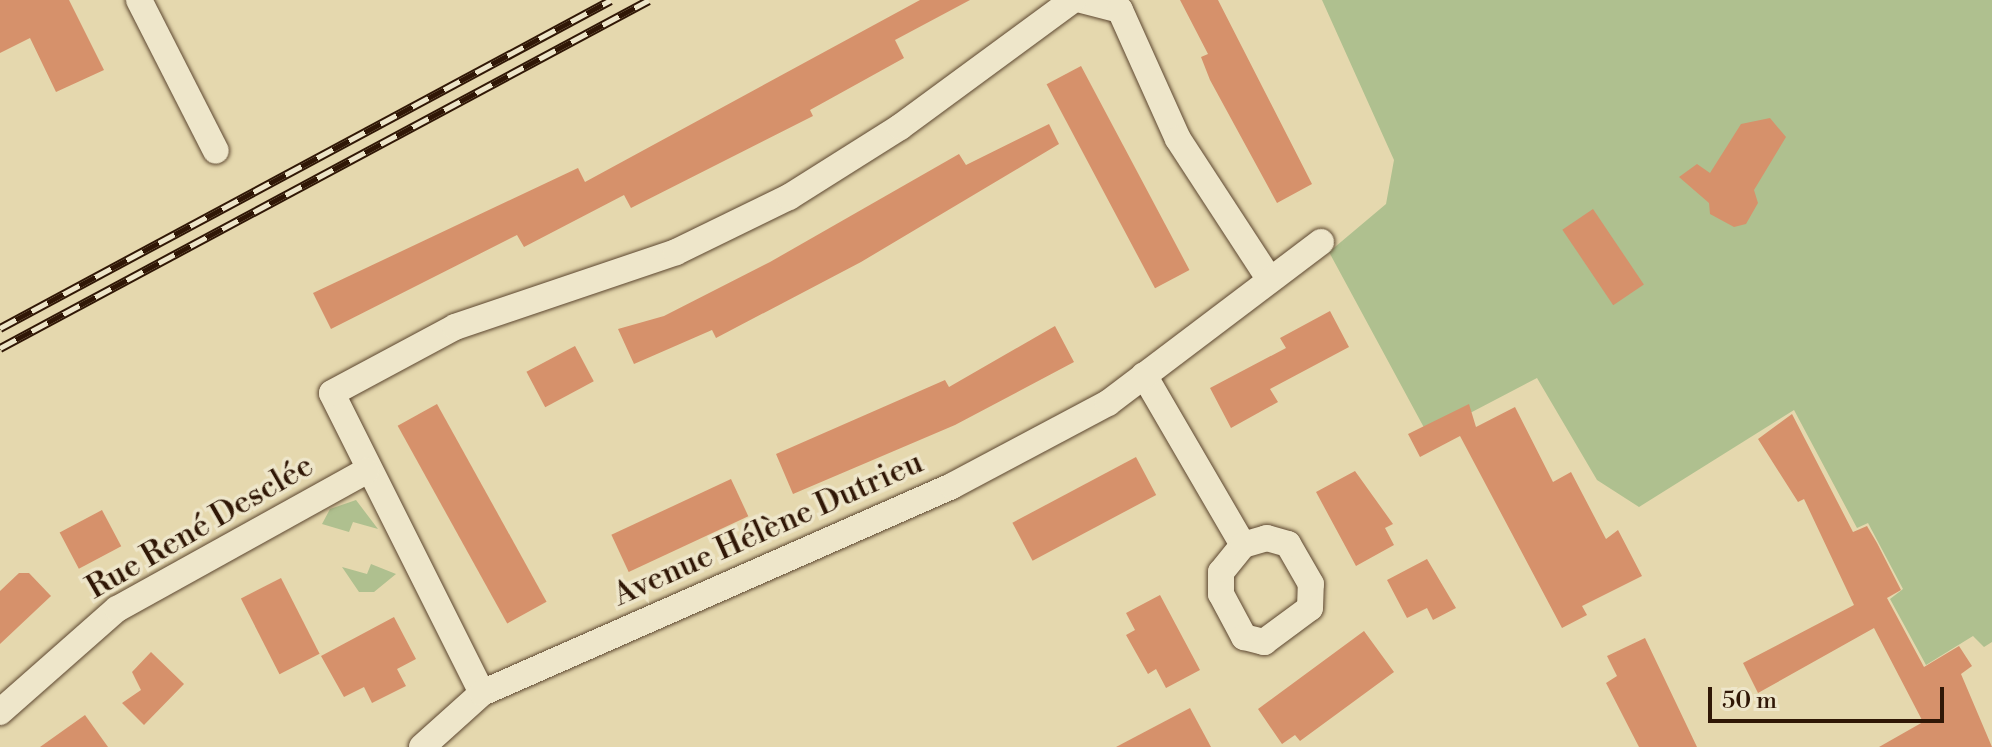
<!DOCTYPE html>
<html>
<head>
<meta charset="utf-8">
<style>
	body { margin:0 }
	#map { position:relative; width:1992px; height:747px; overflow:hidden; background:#e5d8ae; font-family:"Libre Bodoni",serif }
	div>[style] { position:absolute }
	.green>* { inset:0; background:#afc08f }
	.building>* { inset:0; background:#d6916b; transform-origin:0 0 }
	.roads { filter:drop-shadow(0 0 2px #5d4730) drop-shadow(0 0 2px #5d4730) }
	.minor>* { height:26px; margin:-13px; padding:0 13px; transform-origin:13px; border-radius:13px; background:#eee6ca }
	.rail>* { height:9px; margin-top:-4.5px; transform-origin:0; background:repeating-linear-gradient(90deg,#eee6ca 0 18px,#301706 0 36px); box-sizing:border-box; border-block:2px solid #301706 }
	span { translate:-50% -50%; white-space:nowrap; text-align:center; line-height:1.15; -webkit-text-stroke:7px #eee6ca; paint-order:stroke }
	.street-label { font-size:32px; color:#301706 }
	.scale { position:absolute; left:1708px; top:687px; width:236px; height:36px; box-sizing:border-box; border:4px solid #301706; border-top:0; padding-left:10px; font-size:24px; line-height:28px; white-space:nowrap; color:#301706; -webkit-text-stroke:6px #eee6ca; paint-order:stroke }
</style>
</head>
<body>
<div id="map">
	<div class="green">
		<i style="clip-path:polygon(1322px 0,1992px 0,1992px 642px,1984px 647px,1973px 636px,1926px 665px,1890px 599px,1903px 589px,1868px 523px,1857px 528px,1794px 410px,1639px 507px,1597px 480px,1537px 378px,1428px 435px,1329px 252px,1386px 204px,1394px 160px)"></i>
		<i style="clip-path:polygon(356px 500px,378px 529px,353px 522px,349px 532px,322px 524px,330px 509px)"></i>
		<i style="clip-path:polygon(371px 564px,396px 574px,374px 592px,359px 592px,342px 567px,367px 574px)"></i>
	</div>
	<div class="building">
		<i style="clip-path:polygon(0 0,69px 0,104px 70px,56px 92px,30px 38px,0 53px)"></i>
		<i style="clip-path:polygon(920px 0,970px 0,895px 40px,904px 58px,810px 110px,813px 116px,631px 208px,624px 195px,524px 247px,517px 235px,331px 329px,313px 293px,578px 168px,585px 182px)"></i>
		<i style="clip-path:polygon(1180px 0,1218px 0,1312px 184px,1277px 203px,1210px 80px,1201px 57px,1208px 54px)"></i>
		<i style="left:1081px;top:66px;width:231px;height:39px;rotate:62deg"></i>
		<i style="clip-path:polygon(1770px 118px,1786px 137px,1754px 190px,1758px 203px,1746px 224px,1734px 227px,1710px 214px,1709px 203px,1679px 177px,1697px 164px,1710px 173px,1741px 124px)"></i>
		<i style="clip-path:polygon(1049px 124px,1059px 144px,861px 262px,716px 338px,712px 330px,634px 364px,618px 329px,664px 316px,770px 262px,959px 154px,966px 165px)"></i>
		<i style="left:1593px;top:209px;width:91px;height:37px;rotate:56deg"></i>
		<i style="clip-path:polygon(1330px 311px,1349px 347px,1270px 389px,1278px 402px,1231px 428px,1210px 388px,1286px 348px,1280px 338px)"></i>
		<i style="clip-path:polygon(1055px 326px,1074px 362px,955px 425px,793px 494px,776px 454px,945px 380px,949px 387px)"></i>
		<i style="left:575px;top:346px;width:40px;height:55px;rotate:62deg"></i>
		<i style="left:437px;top:404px;width:226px;height:45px;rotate:61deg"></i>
		<i style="clip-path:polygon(1469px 404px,1476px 427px,1515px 407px,1553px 482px,1571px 472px,1606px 539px,1618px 530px,1642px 576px,1582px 606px,1587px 615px,1562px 628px,1460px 436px,1420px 457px,1408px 434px)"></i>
		<i style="clip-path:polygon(1792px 414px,1853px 532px,1867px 526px,1877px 543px,1901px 590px,1887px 598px,1924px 667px,1959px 646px,1972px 666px,1961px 674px,1992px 747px,1879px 747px,1923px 722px,1874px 628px,1758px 693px,1743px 663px,1854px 605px,1804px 499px,1798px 502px,1758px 439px)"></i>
		<i style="left:1136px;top:457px;width:43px;height:140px;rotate:62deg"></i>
		<i style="clip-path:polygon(1355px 471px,1393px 524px,1385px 528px,1394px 545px,1356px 566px,1316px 492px)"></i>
		<i style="left:731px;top:479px;width:41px;height:132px;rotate:65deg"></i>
		<i style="left:102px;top:510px;width:41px;height:48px;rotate:62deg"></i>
		<i style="clip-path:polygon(1427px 559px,1456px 608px,1433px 620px,1427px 608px,1407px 618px,1387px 580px)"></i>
		<i style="clip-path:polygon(19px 573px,29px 573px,51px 596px,0 644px,0 591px)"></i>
		<i style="left:281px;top:578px;width:85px;height:45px;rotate:63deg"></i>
		<i style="clip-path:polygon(1160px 595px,1200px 670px,1166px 688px,1156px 669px,1148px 674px,1126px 635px,1135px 630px,1126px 613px)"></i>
		<i style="clip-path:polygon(394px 617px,416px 659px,397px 669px,406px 686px,372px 703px,364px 687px,344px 697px,321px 656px)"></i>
		<i style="clip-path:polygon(1364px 631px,1394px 672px,1300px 741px,1295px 735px,1282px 744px,1258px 709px)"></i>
		<i style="clip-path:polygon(1645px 638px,1697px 747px,1639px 747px,1606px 683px,1617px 676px,1607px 656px)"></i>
		<i style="clip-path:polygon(151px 652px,184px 684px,144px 725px,122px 703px,141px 690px,132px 672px)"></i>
		<i style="clip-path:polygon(1190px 708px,1211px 747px,1116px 747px)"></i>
		<i style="clip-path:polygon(85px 715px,108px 747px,40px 747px)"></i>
	</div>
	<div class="roads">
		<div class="minor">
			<i style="left:139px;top:0;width:169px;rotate:63deg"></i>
			<i style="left:1081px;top:0;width:40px;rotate:14.4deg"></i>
			<i style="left:1120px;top:10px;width:141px;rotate:65.8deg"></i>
			<i style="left:1178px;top:139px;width:168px;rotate:56.9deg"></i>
			<i style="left:1144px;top:375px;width:197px;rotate:59.8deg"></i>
			<i style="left:1243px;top:545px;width:35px;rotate:129deg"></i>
			<i style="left:1221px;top:572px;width:22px;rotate:90deg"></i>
			<i style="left:1221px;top:594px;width:49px;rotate:61.9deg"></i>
			<i style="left:1244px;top:637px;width:21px;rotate:14deg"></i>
			<i style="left:1264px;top:642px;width:57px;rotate:-36.5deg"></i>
			<i style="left:1310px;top:608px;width:24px;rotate:-88deg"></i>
			<i style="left:1311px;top:584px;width:46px;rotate:-119.9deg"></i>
			<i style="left:1288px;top:544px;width:22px;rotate:-164deg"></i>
			<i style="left:1267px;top:538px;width:25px;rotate:164deg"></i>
			<i style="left:482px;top:693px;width:335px;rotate:-116.6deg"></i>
			<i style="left:332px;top:393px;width:140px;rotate:-28.2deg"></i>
			<i style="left:455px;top:327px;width:233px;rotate:-18.7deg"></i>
			<i style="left:676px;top:252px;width:126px;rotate:-26deg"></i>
			<i style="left:789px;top:197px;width:131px;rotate:-32.2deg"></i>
			<i style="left:900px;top:127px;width:215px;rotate:-36.3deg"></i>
			<i style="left:0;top:712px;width:156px;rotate:-41.4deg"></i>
			<i style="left:117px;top:609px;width:285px;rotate:-29deg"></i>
			<i style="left:422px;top:747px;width:81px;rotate:-42deg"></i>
			<i style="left:482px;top:693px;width:514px;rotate:-23.77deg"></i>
			<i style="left:952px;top:486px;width:177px;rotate:-28deg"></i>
			<i style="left:1108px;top:403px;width:267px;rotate:-37.1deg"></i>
		</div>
	</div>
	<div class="rail">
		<i style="left:0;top:328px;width:693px;rotate:-28.23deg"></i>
		<i style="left:0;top:348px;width:736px;rotate:-28.2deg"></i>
	</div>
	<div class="street-label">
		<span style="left:200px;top:527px;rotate:-30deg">Rue René Desclée</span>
		<span style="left:768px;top:529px;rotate:-24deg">Avenue Hélène Dutrieu</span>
	</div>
	<div class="scale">50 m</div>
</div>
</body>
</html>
